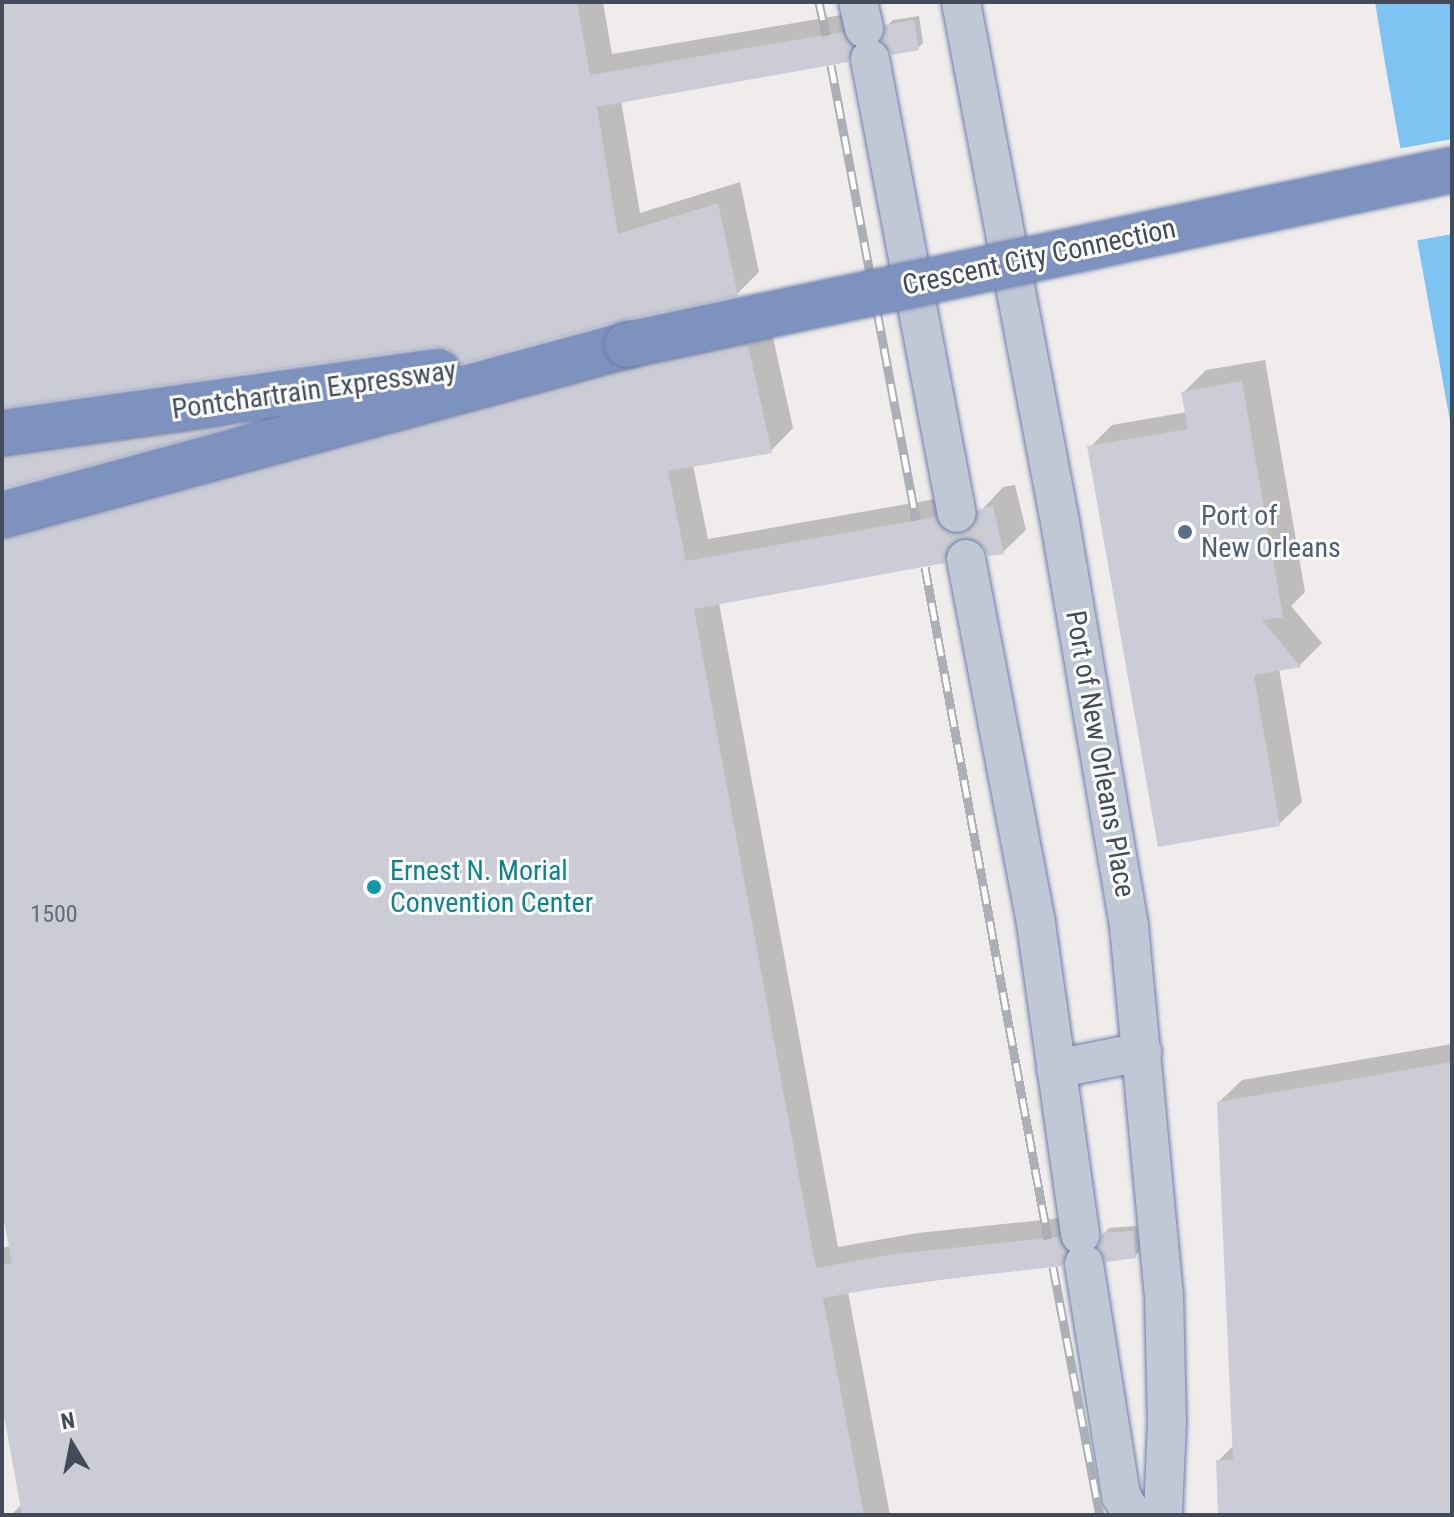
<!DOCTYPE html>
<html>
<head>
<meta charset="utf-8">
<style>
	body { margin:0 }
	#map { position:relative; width:1454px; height:1517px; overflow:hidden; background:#efeceb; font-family:"Roboto Condensed",sans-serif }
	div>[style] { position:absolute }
	.water>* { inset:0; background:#7dc4f3 }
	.pier>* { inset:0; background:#efeceb }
	.shadow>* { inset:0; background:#0003 }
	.building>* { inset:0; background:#cbccd5 }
	.minor-tunnel>* { height:38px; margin-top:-19px; transform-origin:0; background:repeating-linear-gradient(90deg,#cdccce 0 38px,transparent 0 57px) }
	.roads { filter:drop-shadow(0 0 2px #6a7dac) drop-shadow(0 0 2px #6a7dac) }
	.minor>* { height:38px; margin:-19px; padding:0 19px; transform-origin:19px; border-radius:19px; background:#c0c8d5 }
	.motorway>* { height:44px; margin:-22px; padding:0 22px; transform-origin:22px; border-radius:22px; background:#7e92c0 }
	.rail>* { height:9px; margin-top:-4.5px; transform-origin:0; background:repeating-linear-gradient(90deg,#fff 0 18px,#adafb7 0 36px); box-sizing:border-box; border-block:2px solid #adafb7 }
	.bridges { filter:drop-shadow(0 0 2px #6a7dac) drop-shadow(0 0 2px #6a7dac) }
	.motorway-bridge>* { height:44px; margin:-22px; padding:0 22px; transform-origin:22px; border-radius:22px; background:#7e92c0 }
	.dots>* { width:22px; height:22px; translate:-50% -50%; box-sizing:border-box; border:4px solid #fff; border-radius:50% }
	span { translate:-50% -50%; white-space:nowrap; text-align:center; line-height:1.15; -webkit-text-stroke:6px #fff; paint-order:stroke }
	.number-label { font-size:24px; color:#656b7a }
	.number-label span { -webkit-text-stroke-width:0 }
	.street-label { font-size:28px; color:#434b5b }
	.service-label { font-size:28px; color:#4e5e75 }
	.left { translate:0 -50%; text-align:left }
	.culture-label { font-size:28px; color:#0d838f }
	.frame { position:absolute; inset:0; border:4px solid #434b5b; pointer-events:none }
	.north { position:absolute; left:32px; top:1405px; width:80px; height:80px; -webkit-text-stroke:6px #fff; paint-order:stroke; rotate:350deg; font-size:22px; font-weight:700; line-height:32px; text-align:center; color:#434b5b }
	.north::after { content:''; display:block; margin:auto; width:28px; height:36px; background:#434b5b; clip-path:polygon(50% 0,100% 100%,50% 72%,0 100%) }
</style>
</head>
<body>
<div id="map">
	<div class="water">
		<i style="clip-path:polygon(1375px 2px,1452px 2px,1452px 432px,1386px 69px)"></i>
	</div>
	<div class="pier">
		<i style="clip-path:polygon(1452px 139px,1452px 234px,1414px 241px,1397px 149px)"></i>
	</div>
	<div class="shadow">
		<i style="clip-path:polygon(2px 2px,603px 2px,612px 54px,865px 11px,870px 38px,847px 60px,621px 100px,640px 213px,740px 182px,759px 272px,737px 294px,449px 347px,435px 345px,2px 406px)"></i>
		<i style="clip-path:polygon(919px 16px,923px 43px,918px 48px,887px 26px,893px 20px)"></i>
		<i style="clip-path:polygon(770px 324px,793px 428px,771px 451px,693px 465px,708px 539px,958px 495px,963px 506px,980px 512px,1003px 487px,1015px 485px,1026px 530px,1003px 552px,967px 537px,943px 561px,719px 603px,838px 1247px,918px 1233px,1081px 1216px,1084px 1242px,1061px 1264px,848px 1292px,890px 1515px,11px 1515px,22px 1504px,2px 1394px,2px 1248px,11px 1246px,2px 1197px,2px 502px)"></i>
		<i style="clip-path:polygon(1265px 360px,1305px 592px,1291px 606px,1322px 643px,1300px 665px,1279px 669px,1302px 802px,1279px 824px,1090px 447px,1112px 425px,1187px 412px,1183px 393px,1206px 370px)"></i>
		<i style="clip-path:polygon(254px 405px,234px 424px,2px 487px,2px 420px)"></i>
		<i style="clip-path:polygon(1452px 1044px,1452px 1515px,1220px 1515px,1218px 1461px,1234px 1445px,1219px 1102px,1242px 1080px)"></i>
		<i style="clip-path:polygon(1137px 1226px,1140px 1251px,1135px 1256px,1104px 1234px,1109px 1228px)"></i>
	</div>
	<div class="building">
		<i style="clip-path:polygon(2px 2px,577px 2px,590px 75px,842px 32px,853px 46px,848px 62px,597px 107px,618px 234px,718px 203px,738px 296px,620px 321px,461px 364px,448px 349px,435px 347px,2px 408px)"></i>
		<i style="clip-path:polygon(914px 20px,919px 50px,892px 55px,881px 41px,885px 25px)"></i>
		<i style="clip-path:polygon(748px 345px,772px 453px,668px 471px,686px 561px,935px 517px,941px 528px,960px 535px,972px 529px,979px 509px,993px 506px,1004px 554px,988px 556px,982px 544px,963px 537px,951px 543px,944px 563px,694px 609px,816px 1268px,894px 1254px,1058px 1237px,1067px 1252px,1062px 1266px,901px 1284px,823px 1298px,864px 1515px,22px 1515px,2px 1405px,2px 1265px,12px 1263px,2px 1210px,2px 539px,633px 369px)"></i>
		<i style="clip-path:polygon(1242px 381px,1283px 617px,1262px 620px,1301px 667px,1254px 675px,1280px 826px,1158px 847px,1087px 446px,1188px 429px,1181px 392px)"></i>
		<i style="clip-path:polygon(236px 426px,2px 489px,2px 457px)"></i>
		<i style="clip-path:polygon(1452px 1062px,1452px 1515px,1218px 1515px,1216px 1460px,1233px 1460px,1217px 1102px)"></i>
		<i style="clip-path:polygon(1133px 1231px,1136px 1258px,1106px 1262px,1097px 1247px,1102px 1233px)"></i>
	</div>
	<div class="minor-tunnel">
		<i style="left:957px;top:513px;width:47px;rotate:78.9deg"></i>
	</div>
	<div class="roads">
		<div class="minor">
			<i style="left:858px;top:2px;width:27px;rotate:77deg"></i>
			<i style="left:961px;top:2px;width:529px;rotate:79.22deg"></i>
			<i style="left:1060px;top:522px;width:410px;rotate:80.3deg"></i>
			<i style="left:1129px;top:926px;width:369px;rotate:84.6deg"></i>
			<i style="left:1164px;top:1293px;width:129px;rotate:88.7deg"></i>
			<i style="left:1167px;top:1422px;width:93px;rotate:92.5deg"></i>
			<i style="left:870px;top:59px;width:462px;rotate:79.2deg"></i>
			<i style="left:966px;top:559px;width:372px;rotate:79.1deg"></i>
			<i style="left:1036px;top:924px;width:314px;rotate:81.9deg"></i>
			<i style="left:1056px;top:1069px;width:88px;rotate:-11.2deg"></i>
			<i style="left:1084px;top:1264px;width:235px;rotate:80.9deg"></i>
			<i style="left:1121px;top:1496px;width:22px;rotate:58deg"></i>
		</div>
		<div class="motorway">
			<i style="left:2px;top:433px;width:440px;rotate:-8deg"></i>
			<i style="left:2px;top:515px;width:648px;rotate:-15.22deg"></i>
		</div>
	</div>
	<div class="rail">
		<i style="left:819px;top:2px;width:34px;rotate:78deg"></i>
		<i style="left:831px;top:65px;width:463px;rotate:79.4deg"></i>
		<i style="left:925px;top:567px;width:683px;rotate:79.63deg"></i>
		<i style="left:1053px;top:1267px;width:252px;rotate:79.3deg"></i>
	</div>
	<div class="bridges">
		<div class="motorway-bridge">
			<i style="left:627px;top:345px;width:843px;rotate:-11.98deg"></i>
		</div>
	</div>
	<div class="dots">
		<i style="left:1185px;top:532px;background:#5c6f8a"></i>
		<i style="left:374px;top:887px;background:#0f9aa8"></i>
	</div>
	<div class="number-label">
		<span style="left:54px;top:915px">1500</span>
	</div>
	<div class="street-label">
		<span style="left:1039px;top:257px;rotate:-12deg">Crescent City Connection</span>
		<span style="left:314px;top:390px;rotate:-8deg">Pontchartrain Expressway</span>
		<span style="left:1100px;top:754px;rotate:80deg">Port of New Orleans Place</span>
	</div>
	<div class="service-label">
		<span class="left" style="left:1201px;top:532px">Port of<br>New Orleans</span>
	</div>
	<div class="culture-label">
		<span class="left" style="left:390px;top:887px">Ernest N. Morial<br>Convention Center</span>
	</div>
	<div class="frame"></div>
	<div class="north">N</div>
</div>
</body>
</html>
